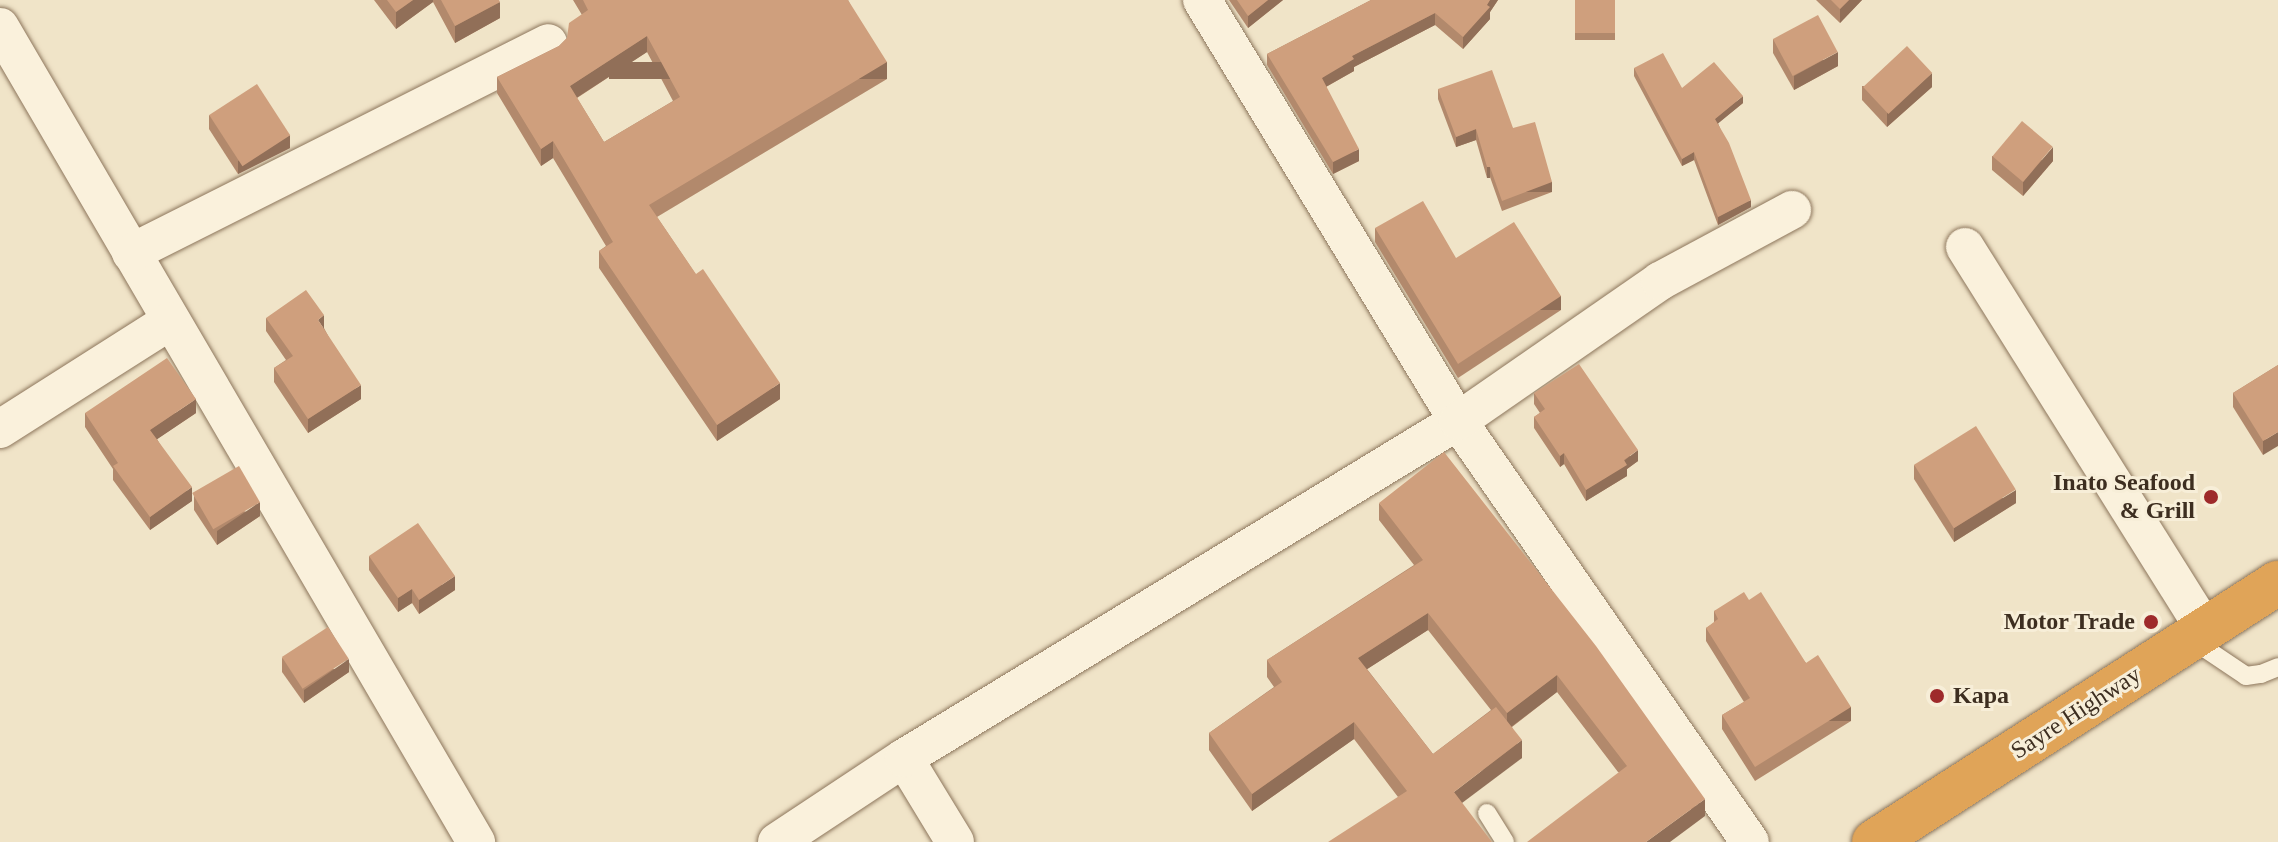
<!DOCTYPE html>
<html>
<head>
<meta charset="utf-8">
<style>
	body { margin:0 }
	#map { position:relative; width:2278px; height:842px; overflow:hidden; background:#f0e4c8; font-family:Georgia,serif }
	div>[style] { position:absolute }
	.roads { filter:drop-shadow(0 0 2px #8d765c) drop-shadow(0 0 2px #8d765c) }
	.lane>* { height:18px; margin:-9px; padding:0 9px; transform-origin:9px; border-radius:9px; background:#faf1dc }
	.street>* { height:38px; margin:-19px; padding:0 19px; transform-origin:19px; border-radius:19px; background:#faf1dc }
	.highway>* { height:44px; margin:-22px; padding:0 22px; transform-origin:22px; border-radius:22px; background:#e0a458 }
	.wall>* { inset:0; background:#b2896c; transform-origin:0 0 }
	.shaded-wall>* { inset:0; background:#916f58; transform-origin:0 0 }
	.building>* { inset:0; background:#cf9f7d; transform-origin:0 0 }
	.dots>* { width:22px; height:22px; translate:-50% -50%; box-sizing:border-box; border:4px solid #f7eed8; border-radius:50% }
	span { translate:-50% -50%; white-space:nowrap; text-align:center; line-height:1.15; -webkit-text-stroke:6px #f7eed8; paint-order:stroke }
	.poi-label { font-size:24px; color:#3d2e20; font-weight:700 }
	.right { translate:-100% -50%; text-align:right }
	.left { translate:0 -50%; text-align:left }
	.street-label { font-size:24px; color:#3d2e20 }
</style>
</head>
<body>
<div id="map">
	<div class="roads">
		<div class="lane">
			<i style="left:2191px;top:639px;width:66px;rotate:33.9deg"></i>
			<i style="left:2246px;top:676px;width:15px;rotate:-8deg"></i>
			<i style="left:2261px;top:674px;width:18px;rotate:-22deg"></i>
			<i style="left:1487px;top:813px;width:34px;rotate:58deg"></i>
		</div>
		<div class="street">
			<i style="left:1202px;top:0;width:493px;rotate:58.7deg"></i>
			<i style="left:1458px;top:421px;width:512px;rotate:55.26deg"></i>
			<i style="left:0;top:27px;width:944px;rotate:59.71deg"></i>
			<i style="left:1965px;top:247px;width:452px;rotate:57.9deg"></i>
			<i style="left:131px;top:253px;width:467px;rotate:-26.7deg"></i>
			<i style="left:0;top:429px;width:201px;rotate:-32.4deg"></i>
			<i style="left:904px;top:758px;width:98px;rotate:58.7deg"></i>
			<i style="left:777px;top:842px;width:152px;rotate:-33.5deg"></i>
			<i style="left:904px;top:758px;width:648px;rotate:-31.31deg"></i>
			<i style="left:1458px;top:421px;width:246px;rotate:-34.7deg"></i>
			<i style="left:1660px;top:281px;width:150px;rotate:-28.3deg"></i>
		</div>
		<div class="highway">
			<i style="left:1874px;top:842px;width:480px;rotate:-32.7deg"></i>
		</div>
	</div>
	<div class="wall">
		<i style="clip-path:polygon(374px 0,499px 0,500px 18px,455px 43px,433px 2px,396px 29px)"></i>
		<i style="clip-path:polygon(evenodd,573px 0,848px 0,887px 79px,657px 217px,780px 399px,717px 441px,599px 268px,599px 251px,606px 246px,553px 158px,541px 166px,497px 93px,497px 77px,559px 46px,567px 38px,582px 15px,573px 0,647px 52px,673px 101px,604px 142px,577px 98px,647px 52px)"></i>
		<i style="clip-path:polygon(1229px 0,1283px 0,1248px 28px)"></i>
		<i style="clip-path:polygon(1371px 0,1498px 0,1490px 12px,1490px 19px,1463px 49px,1435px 25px,1354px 67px,1354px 71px,1326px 87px,1359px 161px,1333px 174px,1267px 65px,1267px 54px)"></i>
		<i style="left:1575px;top:0;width:40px;height:40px"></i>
		<i style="clip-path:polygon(1816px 0,1862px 0,1840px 23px)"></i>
		<i style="clip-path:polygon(1773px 39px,1838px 66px,1794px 90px,1773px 53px)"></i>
		<i style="clip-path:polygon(1634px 68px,1682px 88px,1743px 103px,1718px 123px,1751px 207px,1718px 225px,1694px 160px,1682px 166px,1634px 76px)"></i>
		<i style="clip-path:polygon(1862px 86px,1932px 87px,1887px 127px,1862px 100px)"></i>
		<i style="clip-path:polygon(1438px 89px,1513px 128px,1552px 192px,1502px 211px,1490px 177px,1487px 178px,1476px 140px,1456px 147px,1438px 99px)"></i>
		<i style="clip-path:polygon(209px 115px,290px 148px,238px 174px,209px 129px)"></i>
		<i style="clip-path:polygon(1992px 156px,2053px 161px,2023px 196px,1992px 170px)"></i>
		<i style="clip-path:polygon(1375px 228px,1561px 310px,1458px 378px,1375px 242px)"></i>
		<i style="clip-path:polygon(266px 318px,324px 328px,361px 399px,308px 433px,274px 382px,274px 368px,286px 360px,266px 331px)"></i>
		<i style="clip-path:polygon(2278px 365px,2263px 455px,2233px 407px,2233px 393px)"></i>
		<i style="clip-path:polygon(1534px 393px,1638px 461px,1627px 469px,1627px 476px,1586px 501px,1564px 464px,1560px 467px,1534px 428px,1534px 417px,1540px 413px,1534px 404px)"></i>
		<i style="clip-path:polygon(85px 413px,196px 413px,157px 439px,192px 501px,150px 530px,113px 480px,113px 469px,85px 427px)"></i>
		<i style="clip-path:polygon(1914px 465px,2016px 503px,1954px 542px,1914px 479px)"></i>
		<i style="clip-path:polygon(194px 496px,260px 516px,217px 545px,194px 510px)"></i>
		<i style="clip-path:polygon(evenodd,1379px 503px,1705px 816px,1618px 772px,1557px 692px,1512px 727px,1522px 758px,1398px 797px,1354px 739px,1252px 811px,1209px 750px,1209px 733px,1274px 687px,1267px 677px,1267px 660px,1414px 565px,1379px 520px,1379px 503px,1428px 630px,1491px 710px,1433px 754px,1367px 669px,1428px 630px)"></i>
		<i style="clip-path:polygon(369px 556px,455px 590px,419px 614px,412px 603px,398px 612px,369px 570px)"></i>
		<i style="clip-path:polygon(1749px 600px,1806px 663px,1851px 721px,1755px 781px,1722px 729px,1722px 715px,1744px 702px,1706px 641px,1706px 628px,1714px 623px,1714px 611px)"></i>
		<i style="clip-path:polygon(282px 658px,349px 672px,304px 703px,282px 672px)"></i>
	</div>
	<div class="shaded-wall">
		<i style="clip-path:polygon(413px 0,433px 0,433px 2px,396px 29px,396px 12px)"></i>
		<i style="clip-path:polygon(1268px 0,1283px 0,1248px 28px,1248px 16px)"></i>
		<i style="clip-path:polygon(1490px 0,1498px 0,1490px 12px,1490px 19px,1463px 49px,1463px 37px)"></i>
		<i style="clip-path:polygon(1849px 0,1862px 0,1840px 23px,1840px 9px)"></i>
		<i style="clip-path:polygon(500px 2px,500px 18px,455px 43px,455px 26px)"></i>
		<i style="clip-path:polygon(1435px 13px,1435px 25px,1354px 67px,1354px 71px,1322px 89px,1322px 78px,1352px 56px)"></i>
		<i style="clip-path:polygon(647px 36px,647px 52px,570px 102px,570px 86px)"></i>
		<i style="clip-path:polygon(1838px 52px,1838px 66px,1794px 90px,1794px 76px)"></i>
		<i style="left:887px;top:62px;width:17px;height:278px;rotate:90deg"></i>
		<i style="clip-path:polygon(1932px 73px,1932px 87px,1887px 127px,1887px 113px)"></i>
		<i style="clip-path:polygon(1743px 96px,1743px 103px,1715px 126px,1715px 119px)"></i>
		<i style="clip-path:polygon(1476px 129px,1476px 140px,1456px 147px,1456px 137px)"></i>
		<i style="clip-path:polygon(290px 135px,290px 148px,238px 174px,238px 161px)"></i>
		<i style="clip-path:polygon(553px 141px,553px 158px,541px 166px,541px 149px)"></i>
		<i style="clip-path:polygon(2053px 147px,2053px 161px,2023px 196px,2023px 182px)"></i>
		<i style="clip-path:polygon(1359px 149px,1359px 161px,1333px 174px,1333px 162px)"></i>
		<i style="clip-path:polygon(1694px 152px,1694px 160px,1682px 166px,1682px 159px)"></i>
		<i style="left:1487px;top:167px;width:3px;height:11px"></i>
		<i style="left:1552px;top:182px;width:10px;height:53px;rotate:90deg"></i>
		<i style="clip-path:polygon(1751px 200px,1751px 207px,1718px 225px,1718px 217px)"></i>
		<i style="left:1561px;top:296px;width:14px;height:123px;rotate:90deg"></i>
		<i style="clip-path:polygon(324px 315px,324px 329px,318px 320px)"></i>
		<i style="clip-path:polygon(780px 383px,780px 399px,717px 441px,717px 425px)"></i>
		<i style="clip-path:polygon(361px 385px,361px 399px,308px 433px,308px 419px)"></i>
		<i style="clip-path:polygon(196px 399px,196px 413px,150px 444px,150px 430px)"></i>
		<i style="clip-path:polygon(2278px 432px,2278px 446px,2263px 455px,2263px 441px)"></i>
		<i style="clip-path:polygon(1638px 450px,1638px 461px,1627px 469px,1627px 476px,1586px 501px,1586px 490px)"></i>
		<i style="clip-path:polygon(1564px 453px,1564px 464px,1560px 467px,1560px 456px)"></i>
		<i style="clip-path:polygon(192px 487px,192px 501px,150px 530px,150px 517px)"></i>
		<i style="clip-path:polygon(2016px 490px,2016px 503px,1954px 542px,1954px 528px)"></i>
		<i style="clip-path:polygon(260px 502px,260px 516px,217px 545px,217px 531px)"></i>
		<i style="clip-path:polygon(455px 576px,455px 590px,419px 614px,419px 600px)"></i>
		<i style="clip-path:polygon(412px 589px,412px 603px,398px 612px,398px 598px)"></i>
		<i style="clip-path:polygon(1428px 613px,1428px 630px,1358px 675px,1358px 658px)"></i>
		<i style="clip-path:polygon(349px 659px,349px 672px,304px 703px,304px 690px)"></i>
		<i style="clip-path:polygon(1557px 675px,1557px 692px,1507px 730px,1507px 713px)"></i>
		<i style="left:1851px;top:707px;width:14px;height:113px;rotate:90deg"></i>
		<i style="clip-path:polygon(1354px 722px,1354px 739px,1252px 811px,1252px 794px)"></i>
		<i style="clip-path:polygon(1522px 740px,1522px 758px,1454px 809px,1454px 792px)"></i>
		<i style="clip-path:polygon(1705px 799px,1705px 816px,1670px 842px,1646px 842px)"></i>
	</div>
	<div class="building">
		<i style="clip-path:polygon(387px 0,413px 0,396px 12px)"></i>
		<i style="clip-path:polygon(441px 0,499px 0,500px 2px,455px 26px)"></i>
		<i style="clip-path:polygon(evenodd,583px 0,848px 0,887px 62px,649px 205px,696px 274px,703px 269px,780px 383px,717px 425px,599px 251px,613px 242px,553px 141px,541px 149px,497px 77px,559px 46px,567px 38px,569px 23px,588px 10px,583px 0,647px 36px,680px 97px,604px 142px,570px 86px,647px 36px)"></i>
		<i style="clip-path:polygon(1237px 0,1268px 0,1248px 16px)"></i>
		<i style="clip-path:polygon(1371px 0,1490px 0,1487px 5px,1490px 7px,1463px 37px,1435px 13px,1352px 56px,1354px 59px,1322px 78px,1359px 149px,1333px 162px,1267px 54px)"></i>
		<i style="left:1575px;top:0;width:40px;height:33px"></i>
		<i style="clip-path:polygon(1831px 0,1849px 0,1840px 9px)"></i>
		<i style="left:1818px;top:15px;width:42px;height:51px;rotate:62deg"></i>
		<i style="left:1907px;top:46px;width:37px;height:60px;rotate:47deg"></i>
		<i style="clip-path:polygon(1663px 53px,1682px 88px,1714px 62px,1743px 96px,1715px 119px,1729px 143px,1751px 200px,1718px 217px,1694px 152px,1682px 159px,1634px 68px)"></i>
		<i style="clip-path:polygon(1492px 70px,1513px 128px,1535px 122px,1552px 182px,1502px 201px,1490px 167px,1487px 167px,1476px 129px,1456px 137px,1438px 89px)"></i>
		<i style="left:257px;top:84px;width:61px;height:57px;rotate:57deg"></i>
		<i style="left:2022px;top:121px;width:40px;height:46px;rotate:40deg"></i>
		<i style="clip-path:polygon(1423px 201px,1456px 258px,1514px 222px,1561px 296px,1458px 364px,1375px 228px)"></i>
		<i style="clip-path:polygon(306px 290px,324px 315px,318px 320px,361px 385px,308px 419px,274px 368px,293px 356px,266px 318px)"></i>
		<i style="clip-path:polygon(167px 358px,196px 399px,150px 430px,192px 487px,150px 517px,113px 466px,118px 463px,85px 413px)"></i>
		<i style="clip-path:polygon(1579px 364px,1638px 450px,1624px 460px,1627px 465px,1586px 490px,1564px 453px,1560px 456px,1534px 417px,1545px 409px,1534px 393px)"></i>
		<i style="clip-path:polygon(2278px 365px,2278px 432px,2263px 441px,2233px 393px)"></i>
		<i style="left:1976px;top:426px;width:75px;height:73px;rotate:58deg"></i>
		<i style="clip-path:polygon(1444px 452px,1596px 646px,1705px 799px,1646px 842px,1527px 842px,1627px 766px,1557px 675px,1507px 713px,1428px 613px,1358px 658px,1433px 754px,1496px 707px,1522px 740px,1454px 792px,1492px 842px,1328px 842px,1407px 791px,1354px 722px,1252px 794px,1209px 733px,1282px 682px,1267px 660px,1423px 560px,1379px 503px)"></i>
		<i style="left:239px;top:466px;width:42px;height:54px;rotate:60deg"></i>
		<i style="clip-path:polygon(418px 523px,455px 576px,419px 600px,412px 589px,398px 598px,369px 556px)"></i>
		<i style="clip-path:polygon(1744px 592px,1749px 600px,1761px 592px,1806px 663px,1818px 655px,1851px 707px,1755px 767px,1722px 715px,1750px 698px,1706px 628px,1718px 619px,1714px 611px)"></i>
		<i style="left:328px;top:627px;width:38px;height:55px;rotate:57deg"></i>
	</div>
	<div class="dots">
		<i style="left:2211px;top:497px;background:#9e2a2b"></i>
		<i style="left:2151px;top:622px;background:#9e2a2b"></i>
		<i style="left:1937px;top:696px;background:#9e2a2b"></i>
	</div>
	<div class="poi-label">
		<span class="right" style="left:2195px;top:497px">Inato Seafood<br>&amp; Grill</span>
		<span class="right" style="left:2135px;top:622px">Motor Trade</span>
		<span class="left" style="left:1953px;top:696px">Kapa</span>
	</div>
	<div class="street-label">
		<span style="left:2076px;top:713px;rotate:-33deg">Sayre Highway</span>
	</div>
</div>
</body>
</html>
